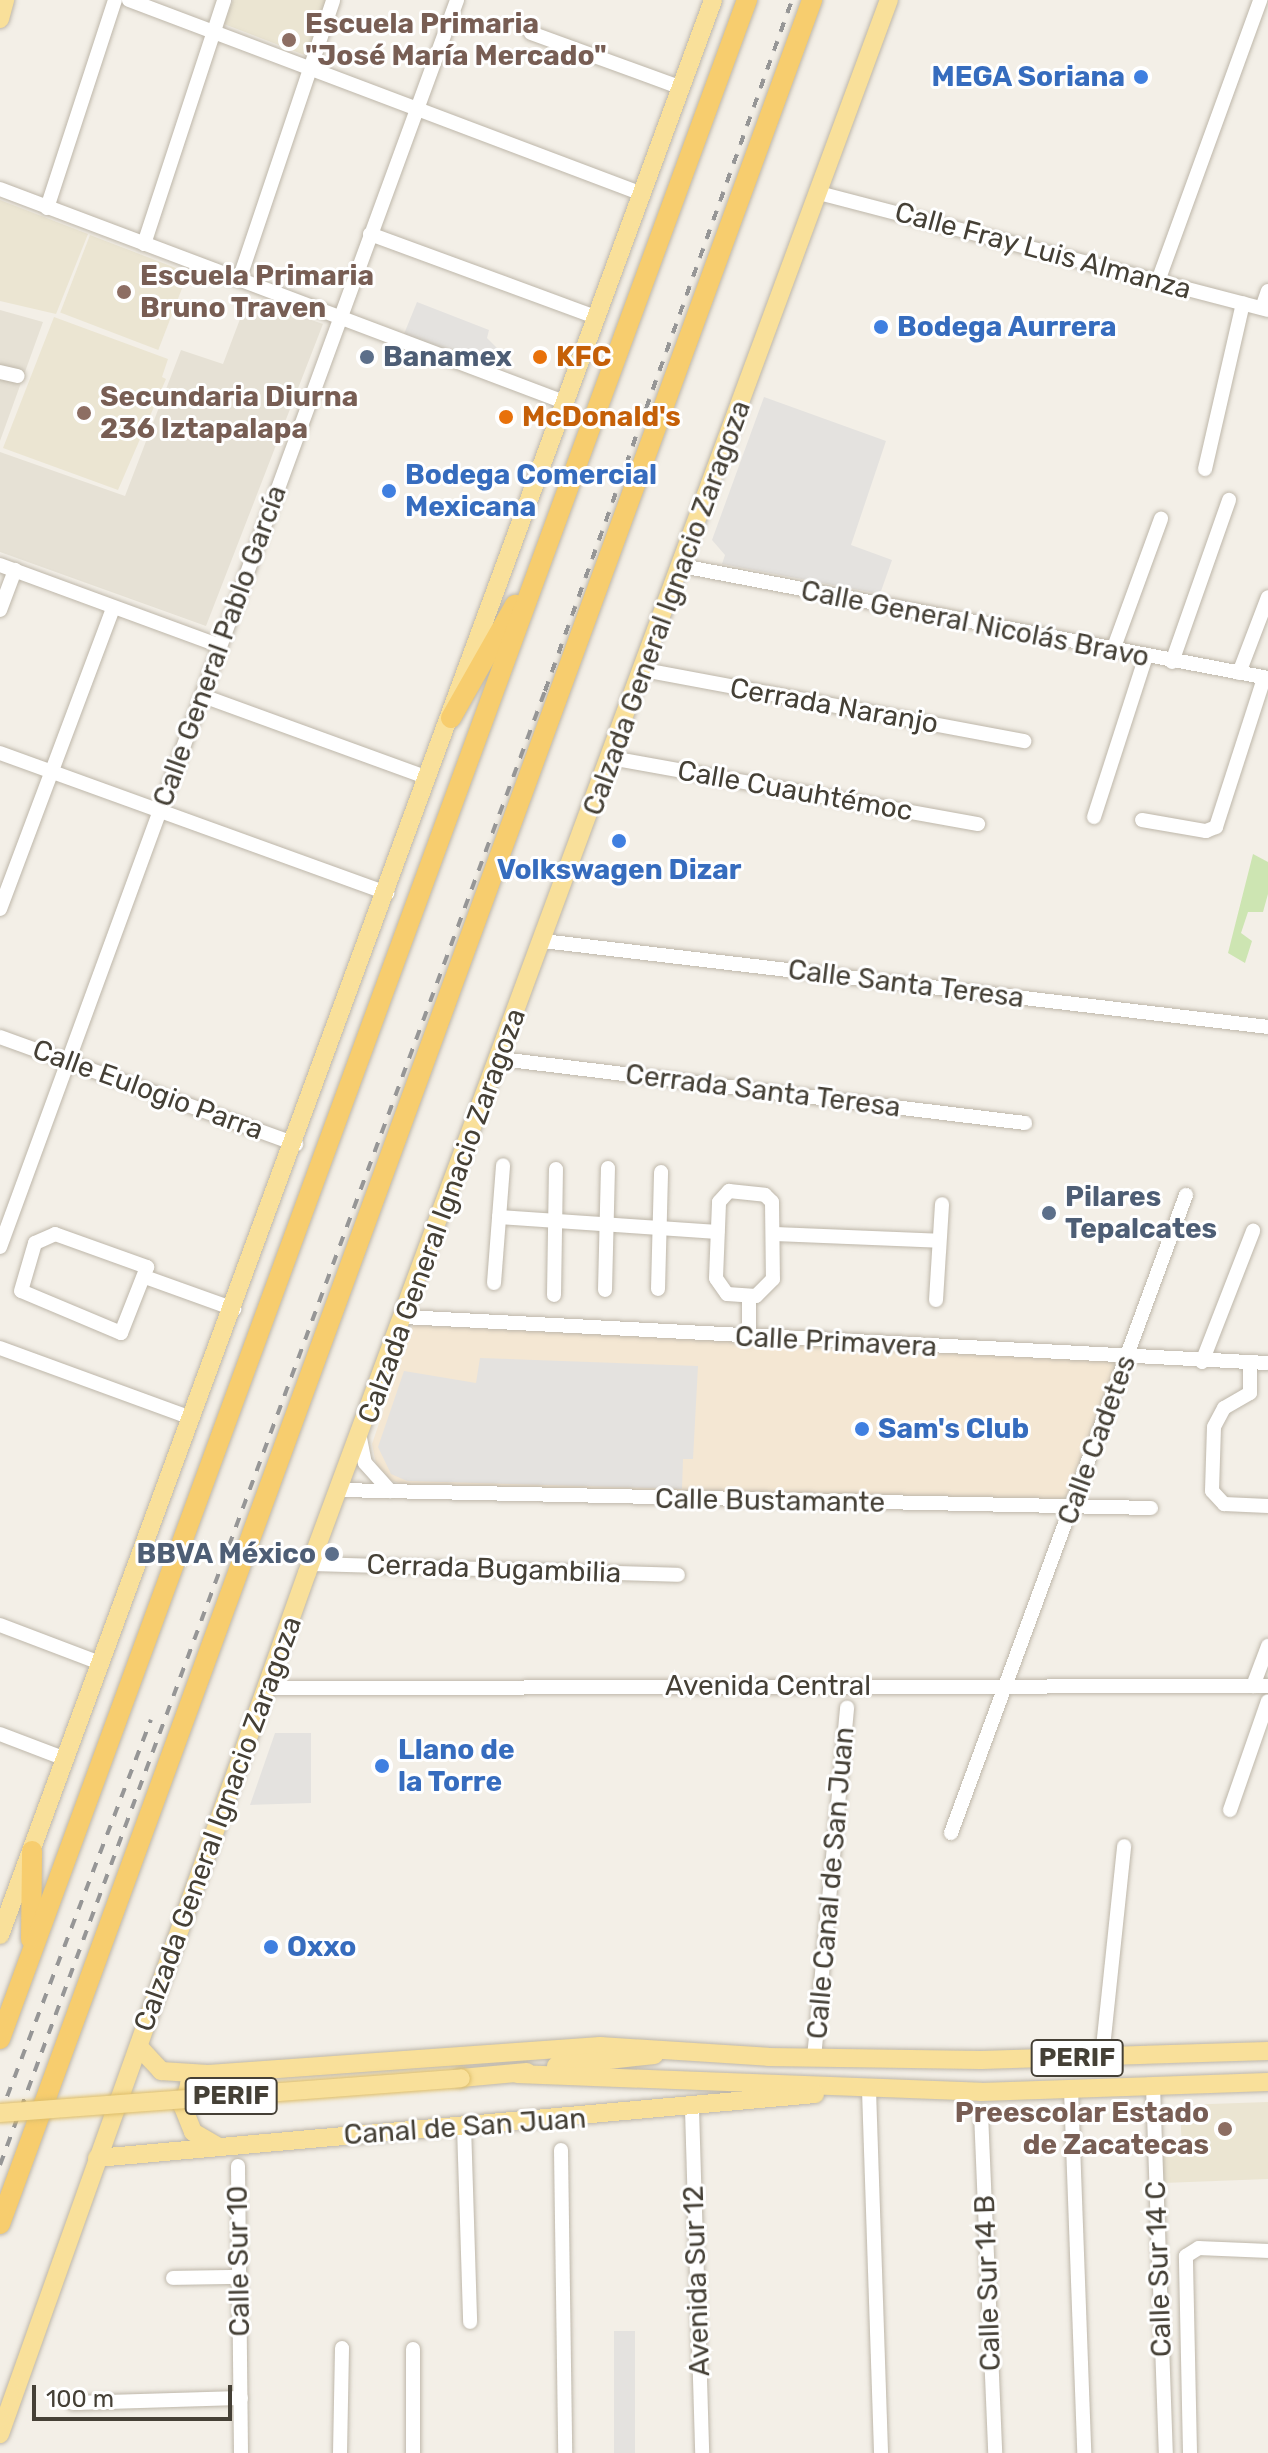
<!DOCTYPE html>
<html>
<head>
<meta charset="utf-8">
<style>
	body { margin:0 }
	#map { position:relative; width:1268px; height:2453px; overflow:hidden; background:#f3efe7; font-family:Rubik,sans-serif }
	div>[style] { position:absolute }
	.residential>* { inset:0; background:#e6e1d5 }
	.commercial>* { inset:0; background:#f4e7d3 }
	.education>* { inset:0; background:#ebe5d2; transform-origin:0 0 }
	.green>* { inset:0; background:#cde5b2 }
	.parking>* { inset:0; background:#e4e2df; transform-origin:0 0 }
	.roads { filter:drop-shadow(0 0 2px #beb7aa) drop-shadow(0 0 2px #beb7aa) }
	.minor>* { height:14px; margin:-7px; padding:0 7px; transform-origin:7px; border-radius:7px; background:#fff }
	.major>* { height:18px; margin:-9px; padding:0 9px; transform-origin:9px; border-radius:9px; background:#f9e09a }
	.highway>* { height:20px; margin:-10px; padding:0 10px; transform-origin:10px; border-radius:10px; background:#f7cd6e }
	.rail>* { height:4px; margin-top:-2px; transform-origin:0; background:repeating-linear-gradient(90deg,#969696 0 10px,transparent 0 20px) }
	.bridges { filter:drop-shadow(0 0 2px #debe6a) drop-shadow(0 0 2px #debe6a) }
	.major-bridge>* { height:18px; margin:-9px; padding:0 9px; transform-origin:9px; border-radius:9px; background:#f9e09a }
	.dots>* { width:22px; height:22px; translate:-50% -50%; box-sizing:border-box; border:4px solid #fff; border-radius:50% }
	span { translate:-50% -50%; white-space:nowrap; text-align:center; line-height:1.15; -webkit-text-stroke:6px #fff; paint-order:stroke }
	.shield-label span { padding:2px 6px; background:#fff; border:2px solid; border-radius:6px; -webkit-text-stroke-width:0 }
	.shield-label { font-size:26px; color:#454036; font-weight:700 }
	.education-label { font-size:28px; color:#785e54; font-weight:700 }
	.left { translate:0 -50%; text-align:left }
	.right { translate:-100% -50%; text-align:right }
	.shop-label { font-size:28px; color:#366cbe; font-weight:700 }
	.street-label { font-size:28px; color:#454036 }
	.service-label { font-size:28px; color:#4e5e75; font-weight:700 }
	.food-label { font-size:28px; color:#c56008; font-weight:700 }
	.scale { position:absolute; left:32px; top:2385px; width:200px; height:36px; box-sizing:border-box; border:4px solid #454036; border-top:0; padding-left:10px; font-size:24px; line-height:28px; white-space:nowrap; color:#454036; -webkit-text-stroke:6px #fff; paint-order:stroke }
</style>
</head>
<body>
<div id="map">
	<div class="residential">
		<i style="clip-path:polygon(248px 298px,323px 324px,206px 626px,0 552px,0 452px,125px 496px,181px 350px,223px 364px)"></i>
		<i style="clip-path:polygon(0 310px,43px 322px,0 441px)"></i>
	</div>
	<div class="commercial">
		<i style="clip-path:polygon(413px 1325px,1118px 1361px,1064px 1502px,407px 1486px,390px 1480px,376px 1464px,372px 1444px)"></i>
	</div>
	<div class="education">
		<i style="clip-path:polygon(233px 0,327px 0,307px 56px,224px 24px)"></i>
		<i style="clip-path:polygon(0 200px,88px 234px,56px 314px,0 301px)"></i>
		<i style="left:90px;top:235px;width:105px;height:83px;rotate:21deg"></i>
		<i style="clip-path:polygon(54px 317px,168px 359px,162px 377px,166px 379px,118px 490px,3px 448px)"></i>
		<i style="clip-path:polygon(1268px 2102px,1268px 2179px,1163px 2183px,1162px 2154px,1182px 2152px,1180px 2105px)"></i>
	</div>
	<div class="green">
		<i style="clip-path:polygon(1253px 854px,1268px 862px,1268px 894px,1263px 912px,1248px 912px,1241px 933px,1252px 941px,1245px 963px,1228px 953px)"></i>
	</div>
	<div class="parking">
		<i style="clip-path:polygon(417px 302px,489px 330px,487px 338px,503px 354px,498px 371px,404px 334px)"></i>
		<i style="clip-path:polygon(764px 397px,886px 441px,851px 545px,892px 560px,880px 594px,722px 564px,725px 555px,712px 540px)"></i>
		<i style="clip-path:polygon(480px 1358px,698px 1366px,693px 1459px,683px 1459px,682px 1489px,407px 1481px,391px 1474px,378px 1447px,404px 1371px,476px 1383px)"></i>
		<i style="clip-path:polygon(275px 1733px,311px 1733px,311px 1803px,250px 1805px)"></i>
		<i style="left:614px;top:2331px;width:21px;height:122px"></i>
	</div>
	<div class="roads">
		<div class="minor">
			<i style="left:129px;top:0;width:548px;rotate:20.71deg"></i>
			<i style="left:531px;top:33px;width:161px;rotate:20deg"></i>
			<i style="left:0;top:189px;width:603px;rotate:20.69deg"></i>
			<i style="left:819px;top:193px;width:464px;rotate:14.6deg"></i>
			<i style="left:47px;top:208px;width:219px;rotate:-71.9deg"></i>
			<i style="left:370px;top:234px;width:241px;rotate:20.2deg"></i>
			<i style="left:144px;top:244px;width:257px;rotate:-71.8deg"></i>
			<i style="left:239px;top:280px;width:295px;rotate:-71.4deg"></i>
			<i style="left:1158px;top:281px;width:299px;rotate:-70deg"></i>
			<i style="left:1262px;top:308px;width:18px;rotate:-71deg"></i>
			<i style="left:0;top:372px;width:18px;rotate:13deg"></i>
			<i style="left:1205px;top:469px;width:170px;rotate:-77.1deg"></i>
			<i style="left:0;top:565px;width:234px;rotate:20.2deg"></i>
			<i style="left:682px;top:566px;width:597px;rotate:10.82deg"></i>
			<i style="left:0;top:610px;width:43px;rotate:-69.4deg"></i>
			<i style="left:1113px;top:650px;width:140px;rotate:-69.9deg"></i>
			<i style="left:1172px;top:662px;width:172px;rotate:-70.6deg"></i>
			<i style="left:644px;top:670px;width:387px;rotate:10.6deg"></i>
			<i style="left:1239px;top:673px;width:81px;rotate:-69.1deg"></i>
			<i style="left:203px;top:696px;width:239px;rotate:20deg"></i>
			<i style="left:0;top:753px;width:412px;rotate:19.9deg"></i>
			<i style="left:611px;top:758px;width:373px;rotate:10.2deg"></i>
			<i style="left:1094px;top:817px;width:169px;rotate:-72.1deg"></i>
			<i style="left:1142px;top:820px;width:65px;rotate:9.8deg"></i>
			<i style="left:1206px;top:831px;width:11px;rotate:-22deg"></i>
			<i style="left:1216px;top:827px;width:157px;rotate:-72.1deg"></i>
			<i style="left:0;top:909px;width:322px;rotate:-69.4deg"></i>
			<i style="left:543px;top:941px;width:730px;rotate:6.76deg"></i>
			<i style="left:0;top:1037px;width:315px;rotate:19.9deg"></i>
			<i style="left:501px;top:1059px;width:528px;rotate:6.96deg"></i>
			<i style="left:729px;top:1191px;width:36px;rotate:6deg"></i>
			<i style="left:765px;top:1195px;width:10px;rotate:45deg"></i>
			<i style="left:772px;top:1202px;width:77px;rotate:89.3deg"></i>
			<i style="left:773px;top:1279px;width:24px;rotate:135deg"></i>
			<i style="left:756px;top:1296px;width:29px;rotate:-176deg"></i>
			<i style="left:727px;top:1294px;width:19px;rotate:-125deg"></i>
			<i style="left:716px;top:1278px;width:76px;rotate:-87.7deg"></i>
			<i style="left:719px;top:1202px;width:15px;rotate:-48deg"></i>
			<i style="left:499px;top:1217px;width:219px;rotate:3.9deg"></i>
			<i style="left:55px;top:1234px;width:98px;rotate:19.7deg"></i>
			<i style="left:147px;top:1267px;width:71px;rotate:111.5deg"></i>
			<i style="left:121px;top:1333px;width:108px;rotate:-157.2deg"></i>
			<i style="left:21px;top:1291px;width:50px;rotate:-73.7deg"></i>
			<i style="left:35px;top:1243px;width:22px;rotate:-24deg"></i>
			<i style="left:775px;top:1234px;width:164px;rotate:2.4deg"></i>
			<i style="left:0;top:1247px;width:1328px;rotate:-69.87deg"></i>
			<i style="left:145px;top:1277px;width:95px;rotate:19.8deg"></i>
			<i style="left:494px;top:1283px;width:118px;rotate:-85.6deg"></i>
			<i style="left:658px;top:1289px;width:117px;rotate:-88.5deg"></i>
			<i style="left:605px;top:1290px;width:122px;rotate:-88.6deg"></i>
			<i style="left:554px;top:1295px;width:126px;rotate:-89.1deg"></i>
			<i style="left:936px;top:1300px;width:96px;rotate:-86.4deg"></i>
			<i style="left:404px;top:1317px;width:865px;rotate:3.05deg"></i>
			<i style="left:749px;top:1338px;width:41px;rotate:-90deg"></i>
			<i style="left:0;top:1348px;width:203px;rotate:20.1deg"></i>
			<i style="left:1202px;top:1362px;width:141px;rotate:-68.7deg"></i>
			<i style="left:1250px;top:1363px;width:30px;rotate:90deg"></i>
			<i style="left:1250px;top:1393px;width:30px;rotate:150deg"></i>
			<i style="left:1224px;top:1408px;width:21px;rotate:118deg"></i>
			<i style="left:1214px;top:1427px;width:64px;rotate:91.8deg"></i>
			<i style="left:1212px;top:1491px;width:18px;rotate:47deg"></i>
			<i style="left:1224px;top:1504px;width:44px;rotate:2.6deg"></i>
			<i style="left:360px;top:1438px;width:25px;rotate:79deg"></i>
			<i style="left:365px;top:1463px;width:38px;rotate:48deg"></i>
			<i style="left:339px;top:1490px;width:812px;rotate:1.27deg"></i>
			<i style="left:311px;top:1564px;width:367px;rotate:1.7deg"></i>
			<i style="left:0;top:1625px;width:107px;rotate:20.8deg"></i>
			<i style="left:1253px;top:1686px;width:43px;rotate:-69.4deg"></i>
			<i style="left:267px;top:1688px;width:1001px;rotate:-0.11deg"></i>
			<i style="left:0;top:1734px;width:67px;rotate:20.9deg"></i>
			<i style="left:1230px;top:1810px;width:115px;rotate:-70.8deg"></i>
			<i style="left:951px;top:1833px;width:680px;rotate:-69.78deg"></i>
			<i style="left:1102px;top:2057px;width:212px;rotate:-84deg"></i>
			<i style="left:814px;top:2058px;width:352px;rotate:-84.6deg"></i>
			<i style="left:1153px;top:2086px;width:367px;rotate:88deg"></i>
			<i style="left:869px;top:2090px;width:363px;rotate:88.1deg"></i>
			<i style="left:1071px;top:2090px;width:363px;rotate:87.9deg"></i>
			<i style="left:692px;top:2109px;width:344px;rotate:88.3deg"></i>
			<i style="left:981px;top:2113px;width:340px;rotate:87.6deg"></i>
			<i style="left:464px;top:2126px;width:196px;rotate:88.2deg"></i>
			<i style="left:561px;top:2150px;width:303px;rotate:89.2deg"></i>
			<i style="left:238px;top:2166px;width:287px;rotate:89.4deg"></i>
			<i style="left:173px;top:2278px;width:65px;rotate:-0.9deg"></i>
			<i style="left:73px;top:2403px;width:168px;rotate:-1.7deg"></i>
			<i style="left:340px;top:2453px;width:105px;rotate:-88.9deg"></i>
			<i style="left:413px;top:2453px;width:104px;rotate:-90deg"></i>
			<i style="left:1190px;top:2453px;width:197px;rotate:-91.2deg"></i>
			<i style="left:1186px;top:2256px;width:15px;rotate:-32deg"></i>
			<i style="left:1199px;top:2248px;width:69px;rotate:2.5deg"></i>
		</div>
		<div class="major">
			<i style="left:0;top:19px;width:20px;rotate:-75deg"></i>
			<i style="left:0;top:1935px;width:2062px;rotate:-69.77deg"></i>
			<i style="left:139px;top:2047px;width:33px;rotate:47deg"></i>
			<i style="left:161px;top:2071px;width:47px;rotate:3.7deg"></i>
			<i style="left:208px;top:2074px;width:393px;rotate:-4.1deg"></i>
			<i style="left:600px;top:2046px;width:168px;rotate:3.7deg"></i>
			<i style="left:768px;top:2057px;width:213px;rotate:0.8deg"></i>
			<i style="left:981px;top:2060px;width:287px;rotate:-1.8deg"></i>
			<i style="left:556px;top:2066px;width:99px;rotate:-6.4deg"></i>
			<i style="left:208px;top:2074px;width:22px;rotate:150deg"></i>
			<i style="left:189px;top:2085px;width:23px;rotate:105deg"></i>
			<i style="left:183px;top:2107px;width:27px;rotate:68deg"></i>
			<i style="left:193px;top:2132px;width:28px;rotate:30deg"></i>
			<i style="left:517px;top:2074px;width:464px;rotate:2.2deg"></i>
			<i style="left:981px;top:2092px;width:287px;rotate:-2deg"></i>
			<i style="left:461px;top:2078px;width:66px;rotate:-5.2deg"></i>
			<i style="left:97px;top:2158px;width:721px;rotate:-5.09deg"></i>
			<i style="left:0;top:2434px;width:914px;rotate:-70.38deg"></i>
			<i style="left:307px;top:1573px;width:1677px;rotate:-69.7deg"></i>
		</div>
		<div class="highway">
			<i style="left:451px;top:718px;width:130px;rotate:-60.5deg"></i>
			<i style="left:31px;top:1939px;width:88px;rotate:-89.3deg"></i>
			<i style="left:0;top:2039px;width:2172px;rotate:-69.88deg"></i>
			<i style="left:0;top:2224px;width:2368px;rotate:-69.94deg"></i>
		</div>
	</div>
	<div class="rail">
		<i style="left:0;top:2115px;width:423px;rotate:-69.1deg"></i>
		<i style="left:0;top:2165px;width:1572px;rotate:-69.71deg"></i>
		<i style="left:545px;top:691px;width:734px;rotate:-70.33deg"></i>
	</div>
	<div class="bridges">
		<div class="major-bridge">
			<i style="left:0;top:2113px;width:462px;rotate:-4.3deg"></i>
		</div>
	</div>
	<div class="dots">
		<i style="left:289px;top:40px;background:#8d6e63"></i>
		<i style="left:1141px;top:77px;background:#3f7fe0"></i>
		<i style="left:124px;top:292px;background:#8d6e63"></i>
		<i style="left:881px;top:327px;background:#3f7fe0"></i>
		<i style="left:367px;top:357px;background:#5c6f8a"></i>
		<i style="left:540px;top:357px;background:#e8710a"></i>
		<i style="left:84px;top:413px;background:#8d6e63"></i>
		<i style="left:506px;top:417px;background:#e8710a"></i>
		<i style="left:389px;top:491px;background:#3f7fe0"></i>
		<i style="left:619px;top:841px;background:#3f7fe0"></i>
		<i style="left:1049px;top:1213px;background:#5c6f8a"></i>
		<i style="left:862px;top:1429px;background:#3f7fe0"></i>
		<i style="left:332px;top:1554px;background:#5c6f8a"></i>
		<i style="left:382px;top:1766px;background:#3f7fe0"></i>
		<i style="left:271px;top:1947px;background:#3f7fe0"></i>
		<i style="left:1225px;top:2129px;background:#8d6e63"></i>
	</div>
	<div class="shield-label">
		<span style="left:1077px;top:2058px">PERIF</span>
		<span style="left:231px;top:2096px">PERIF</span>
	</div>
	<div class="education-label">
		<span class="left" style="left:305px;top:40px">Escuela Primaria<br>"José María Mercado"</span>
		<span class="left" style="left:140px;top:292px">Escuela Primaria<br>Bruno Traven</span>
		<span class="left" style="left:100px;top:413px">Secundaria Diurna<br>236 Iztapalapa</span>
		<span class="right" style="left:1209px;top:2129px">Preescolar Estado<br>de Zacatecas</span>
	</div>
	<div class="shop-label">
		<span class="right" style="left:1125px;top:77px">MEGA Soriana</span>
		<span class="left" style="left:897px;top:327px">Bodega Aurrera</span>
		<span class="left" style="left:405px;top:491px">Bodega Comercial<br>Mexicana</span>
		<span style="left:619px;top:870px">Volkswagen Dizar</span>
		<span class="left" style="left:878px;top:1429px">Sam's Club</span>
		<span class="left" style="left:398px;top:1766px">Llano de<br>la Torre</span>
		<span class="left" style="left:287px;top:1947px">Oxxo</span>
	</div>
	<div class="street-label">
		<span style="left:1043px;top:251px;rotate:15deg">Calle Fray Luis Almanza</span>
		<span style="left:667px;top:608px;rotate:-70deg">Calzada General Ignacio Zaragoza</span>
		<span style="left:975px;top:624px;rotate:11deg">Calle General Nicolás Bravo</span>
		<span style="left:220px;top:646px;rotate:-70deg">Calle General Pablo García</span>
		<span style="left:834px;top:706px;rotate:10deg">Cerrada Naranjo</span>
		<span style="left:795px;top:791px;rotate:10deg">Calle Cuauhtémoc</span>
		<span style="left:906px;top:984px;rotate:7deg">Calle Santa Teresa</span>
		<span style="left:148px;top:1090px;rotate:20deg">Calle Eulogio Parra</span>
		<span style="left:763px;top:1091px;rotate:7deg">Cerrada Santa Teresa</span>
		<span style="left:442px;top:1216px;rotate:-70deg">Calzada General Ignacio Zaragoza</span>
		<span style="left:836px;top:1342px;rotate:3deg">Calle Primavera</span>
		<span style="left:1097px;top:1440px;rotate:-70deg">Calle Cadetes</span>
		<span style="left:770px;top:1501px;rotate:1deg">Calle Bustamante</span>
		<span style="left:494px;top:1569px;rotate:2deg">Cerrada Bugambilia</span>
		<span style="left:768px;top:1686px">Avenida Central</span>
		<span style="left:218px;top:1824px;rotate:-70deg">Calzada General Ignacio Zaragoza</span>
		<span style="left:831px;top:1883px;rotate:-85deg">Calle Canal de San Juan</span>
		<span style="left:465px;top:2127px;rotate:-4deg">Canal de San Juan</span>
		<span style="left:239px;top:2261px;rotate:-91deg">Calle Sur 10</span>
		<span style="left:1159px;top:2269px;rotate:-92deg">Calle Sur 14 C</span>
		<span style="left:697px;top:2281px;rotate:-92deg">Avenida Sur 12</span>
		<span style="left:988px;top:2283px;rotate:-92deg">Calle Sur 14 B</span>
	</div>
	<div class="service-label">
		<span class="left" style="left:383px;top:357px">Banamex</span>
		<span class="left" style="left:1065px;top:1213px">Pilares<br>Tepalcates</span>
		<span class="right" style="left:316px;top:1554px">BBVA México</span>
	</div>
	<div class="food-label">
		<span class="left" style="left:556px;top:357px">KFC</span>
		<span class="left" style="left:522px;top:417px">McDonald's</span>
	</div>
	<div class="scale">100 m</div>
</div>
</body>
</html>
